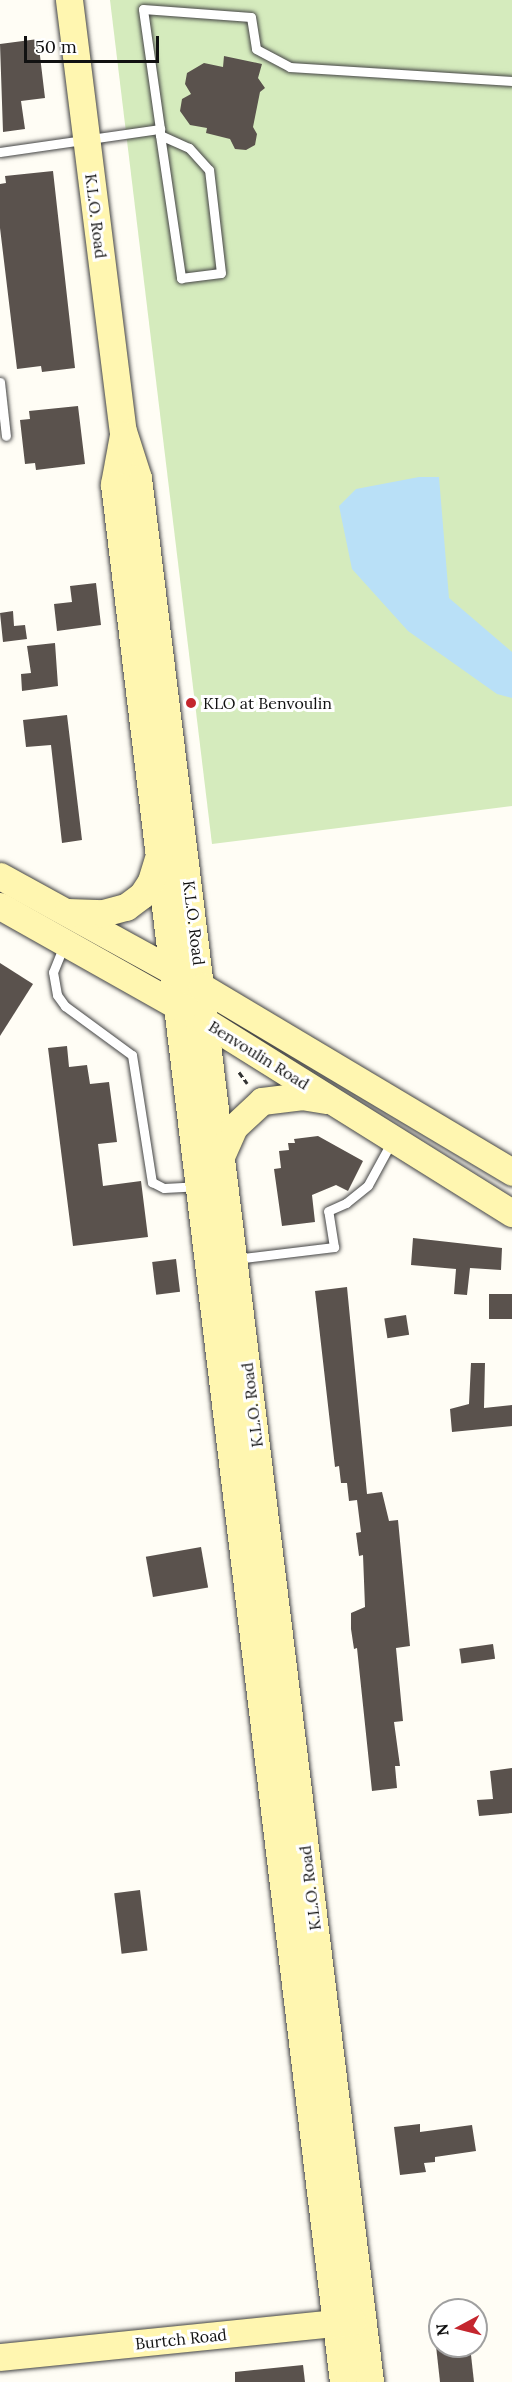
<!DOCTYPE html>
<html>
<head>
<meta charset="utf-8">
<style>
	body { margin:0 }
	#map { position:relative; width:512px; height:2382px; overflow:hidden; background:#fffdf5; font-family:Lora,serif }
	div>[style] { position:absolute }
	.green>* { inset:0; background:#d5ebbd }
	.water>* { inset:0; background:#b9e0f7 }
	.building>* { inset:0; background:#5a524d; transform-origin:0 0 }
	.path>* { height:3px; margin-top:-1.5px; transform-origin:0; background:repeating-linear-gradient(90deg,#333 0 6px,transparent 0 9px) }
	.roads { filter:drop-shadow(0 0 2px #444) drop-shadow(0 0 2px #444) }
	.service>* { height:9px; margin:-4.5px; padding:0 4.5px; transform-origin:4.5px; border-radius:4.5px; background:#fff }
	.secondary>* { height:27px; margin:-13.5px; padding:0 13.5px; transform-origin:13.5px; border-radius:13.5px; background:#fff6b0 }
	.dots>* { width:16px; height:16px; translate:-50% -50%; box-sizing:border-box; border:3px solid #fff; border-radius:50% }
	span { translate:-50% -50%; white-space:nowrap; text-align:center; line-height:1.15; -webkit-text-stroke:6px #fff; paint-order:stroke }
	.street-label { font-size:16px; color:#111 }
	.poi-label { font-size:16px; color:#111 }
	.left { translate:0 -50%; text-align:left }
	.north { position:absolute; left:428px; top:2298px; width:60px; height:60px; box-sizing:border-box; background:#fff; border:2px solid #a0a0a0; border-radius:50%; rotate:263deg; font-size:16px; font-weight:700; line-height:24px; text-align:center; color:#111 }
	.north::after { content:''; display:block; margin:auto; width:21px; height:27px; background:#c4262e; clip-path:polygon(50% 0,100% 100%,50% 72%,0 100%) }
	.scale { position:absolute; left:24px; top:36px; width:135px; height:27px; box-sizing:border-box; border:3px solid #111; border-top:0; padding-left:8px; font-size:18px; line-height:21px; white-space:nowrap; color:#111; -webkit-text-stroke:4px #fff; paint-order:stroke }
</style>
</head>
<body>
<div id="map">
	<div class="green">
		<i style="clip-path:polygon(110px 0,512px 0,512px 806px,212px 844px)"></i>
	</div>
	<div class="water">
		<i style="clip-path:polygon(419px 477px,439px 477px,449px 598px,512px 652px,512px 698px,497px 694px,408px 631px,352px 569px,339px 506px,356px 489px)"></i>
	</div>
	<div class="building">
		<i style="clip-path:polygon(38px 39px,45px 98px,21px 101px,25px 129px,3px 132px,0 44px)"></i>
		<i style="clip-path:polygon(224px 56px,262px 64px,258px 78px,265px 88px,260px 92px,253px 127px,257px 134px,255px 145px,246px 150px,235px 149px,230px 139px,206px 133px,207px 128px,190px 125px,180px 111px,182px 99px,191px 94px,185px 84px,187px 73px,204px 63px,223px 67px)"></i>
		<i style="clip-path:polygon(53px 171px,75px 368px,42px 372px,41px 366px,17px 369px,0 228px,0 184px,6px 183px,5px 176px)"></i>
		<i style="clip-path:polygon(78px 406px,85px 464px,36px 470px,35px 463px,25px 464px,20px 420px,30px 419px,29px 411px)"></i>
		<i style="clip-path:polygon(96px 583px,101px 625px,57px 631px,54px 604px,72px 602px,70px 586px)"></i>
		<i style="clip-path:polygon(13px 611px,14px 626px,25px 625px,27px 639px,3px 642px,0 613px)"></i>
		<i style="clip-path:polygon(55px 643px,58px 686px,22px 691px,21px 674px,31px 673px,27px 646px)"></i>
		<i style="clip-path:polygon(67px 715px,82px 840px,62px 843px,51px 745px,26px 747px,23px 720px)"></i>
		<i style="clip-path:polygon(0 963px,33px 984px,0 1036px)"></i>
		<i style="clip-path:polygon(67px 1046px,69px 1067px,87px 1065px,90px 1084px,109px 1082px,117px 1142px,98px 1144px,103px 1186px,141px 1181px,148px 1237px,73px 1246px,48px 1048px)"></i>
		<i style="clip-path:polygon(318px 1136px,363px 1161px,348px 1191px,336px 1185px,312px 1195px,315px 1222px,282px 1226px,274px 1169px,281px 1168px,279px 1151px,289px 1150px,288px 1143px,295px 1143px,294px 1139px)"></i>
		<i style="clip-path:polygon(413px 1238px,502px 1248px,501px 1270px,470px 1268px,467px 1295px,454px 1294px,456px 1269px,411px 1265px)"></i>
		<i style="left:176px;top:1259px;width:33px;height:24px;rotate:83deg"></i>
		<i style="clip-path:polygon(347px 1287px,367px 1494px,382px 1492px,389px 1521px,398px 1520px,410px 1646px,396px 1648px,403px 1721px,394px 1722px,400px 1766px,395px 1766px,397px 1788px,372px 1791px,357px 1648px,354px 1649px,351px 1629px,351px 1613px,365px 1607px,363px 1555px,359px 1556px,356px 1533px,361px 1532px,357px 1500px,349px 1501px,347px 1483px,341px 1483px,339px 1466px,335px 1467px,315px 1291px)"></i>
		<i style="left:512px;top:1294px;width:25px;height:23px;rotate:90deg"></i>
		<i style="left:406px;top:1315px;width:20px;height:22px;rotate:81deg"></i>
		<i style="clip-path:polygon(471px 1363px,485px 1363px,484px 1408px,512px 1405px,512px 1426px,452px 1432px,450px 1409px,469px 1404px)"></i>
		<i style="left:201px;top:1547px;width:41px;height:56px;rotate:80deg"></i>
		<i style="left:493px;top:1644px;width:15px;height:34px;rotate:82deg"></i>
		<i style="clip-path:polygon(512px 1768px,512px 1813px,479px 1816px,477px 1800px,493px 1799px,490px 1771px)"></i>
		<i style="left:140px;top:1890px;width:61px;height:26px;rotate:83deg"></i>
		<i style="clip-path:polygon(420px 2124px,420px 2132px,472px 2125px,476px 2151px,435px 2157px,435px 2162px,424px 2163px,426px 2172px,400px 2175px,394px 2127px)"></i>
		<i style="clip-path:polygon(436px 2346px,470px 2346px,474px 2382px,440px 2382px)"></i>
		<i style="clip-path:polygon(303px 2365px,305px 2382px,235px 2382px,235px 2372px)"></i>
	</div>
	<div class="path">
		<i style="left:239px;top:1072px;width:14px;rotate:54deg"></i>
	</div>
	<div class="roads">
		<div class="service">
			<i style="left:160px;top:129px;width:121px;rotate:-98.1deg"></i>
			<i style="left:143px;top:9px;width:108px;rotate:4.2deg"></i>
			<i style="left:251px;top:17px;width:32px;rotate:81deg"></i>
			<i style="left:256px;top:49px;width:38px;rotate:28deg"></i>
			<i style="left:290px;top:67px;width:222px;rotate:3.6deg"></i>
			<i style="left:0;top:152px;width:162px;rotate:-8.2deg"></i>
			<i style="left:160px;top:129px;width:6px;rotate:90deg"></i>
			<i style="left:160px;top:135px;width:145px;rotate:81.6deg"></i>
			<i style="left:181px;top:278px;width:40px;rotate:-7.1deg"></i>
			<i style="left:221px;top:273px;width:104px;rotate:-96.6deg"></i>
			<i style="left:209px;top:170px;width:30px;rotate:-132deg"></i>
			<i style="left:189px;top:148px;width:32px;rotate:-156deg"></i>
			<i style="left:0;top:382px;width:54px;rotate:83.7deg"></i>
			<i style="left:64px;top:945px;width:29px;rotate:112deg"></i>
			<i style="left:53px;top:972px;width:23px;rotate:80deg"></i>
			<i style="left:57px;top:995px;width:14px;rotate:54deg"></i>
			<i style="left:65px;top:1006px;width:83px;rotate:36.2deg"></i>
			<i style="left:132px;top:1055px;width:129px;rotate:81.1deg"></i>
			<i style="left:152px;top:1182px;width:13px;rotate:27deg"></i>
			<i style="left:164px;top:1188px;width:33px;rotate:-3deg"></i>
			<i style="left:235px;top:1259px;width:100px;rotate:-6.9deg"></i>
			<i style="left:334px;top:1247px;width:36px;rotate:-99deg"></i>
			<i style="left:328px;top:1211px;width:20px;rotate:-24deg"></i>
			<i style="left:346px;top:1203px;width:28px;rotate:-39deg"></i>
			<i style="left:368px;top:1185px;width:50px;rotate:-61.4deg"></i>
		</div>
		<div class="secondary">
			<i style="left:69px;top:0;width:434px;rotate:82.9deg"></i>
			<i style="left:123px;top:431px;width:49px;rotate:72.3deg"></i>
			<i style="left:138px;top:478px;width:1918px;rotate:83.05deg"></i>
			<i style="left:123px;top:435px;width:50px;rotate:100.4deg"></i>
			<i style="left:114px;top:484px;width:1912px;rotate:83.12deg"></i>
			<i style="left:0;top:876px;width:230px;rotate:28.8deg"></i>
			<i style="left:202px;top:987px;width:361px;rotate:30.8deg"></i>
			<i style="left:0;top:906px;width:236px;rotate:29.4deg"></i>
			<i style="left:206px;top:1022px;width:361px;rotate:32deg"></i>
			<i style="left:67px;top:912px;width:36px;rotate:2deg"></i>
			<i style="left:103px;top:913px;width:24px;rotate:-15deg"></i>
			<i style="left:126px;top:907px;width:20px;rotate:-37deg"></i>
			<i style="left:142px;top:895px;width:17px;rotate:-57deg"></i>
			<i style="left:151px;top:881px;width:27px;rotate:-73deg"></i>
			<i style="left:222px;top:1154px;width:30px;rotate:-66deg"></i>
			<i style="left:234px;top:1127px;width:38px;rotate:-43deg"></i>
			<i style="left:262px;top:1101px;width:39px;rotate:-7deg"></i>
			<i style="left:301px;top:1096px;width:25px;rotate:9deg"></i>
			<i style="left:0;top:2357px;width:354px;rotate:-5.8deg"></i>
		</div>
	</div>
	<div class="dots">
		<i style="left:191px;top:703px;background:#c4262e"></i>
	</div>
	<div class="street-label">
		<span style="left:96px;top:216px;rotate:83deg">K.L.O. Road</span>
		<span style="left:194px;top:923px;rotate:83deg">K.L.O. Road</span>
		<span style="left:259px;top:1055px;rotate:32deg">Benvoulin Road</span>
		<span style="left:252px;top:1405px;rotate:-97deg">K.L.O. Road</span>
		<span style="left:310px;top:1888px;rotate:-97deg">K.L.O. Road</span>
		<span style="left:181px;top:2339px;rotate:-6deg">Burtch Road</span>
	</div>
	<div class="poi-label">
		<span class="left" style="left:203px;top:703px">KLO at Benvoulin</span>
	</div>
	<div class="north">N</div>
	<div class="scale">50 m</div>
</div>
</body>
</html>
